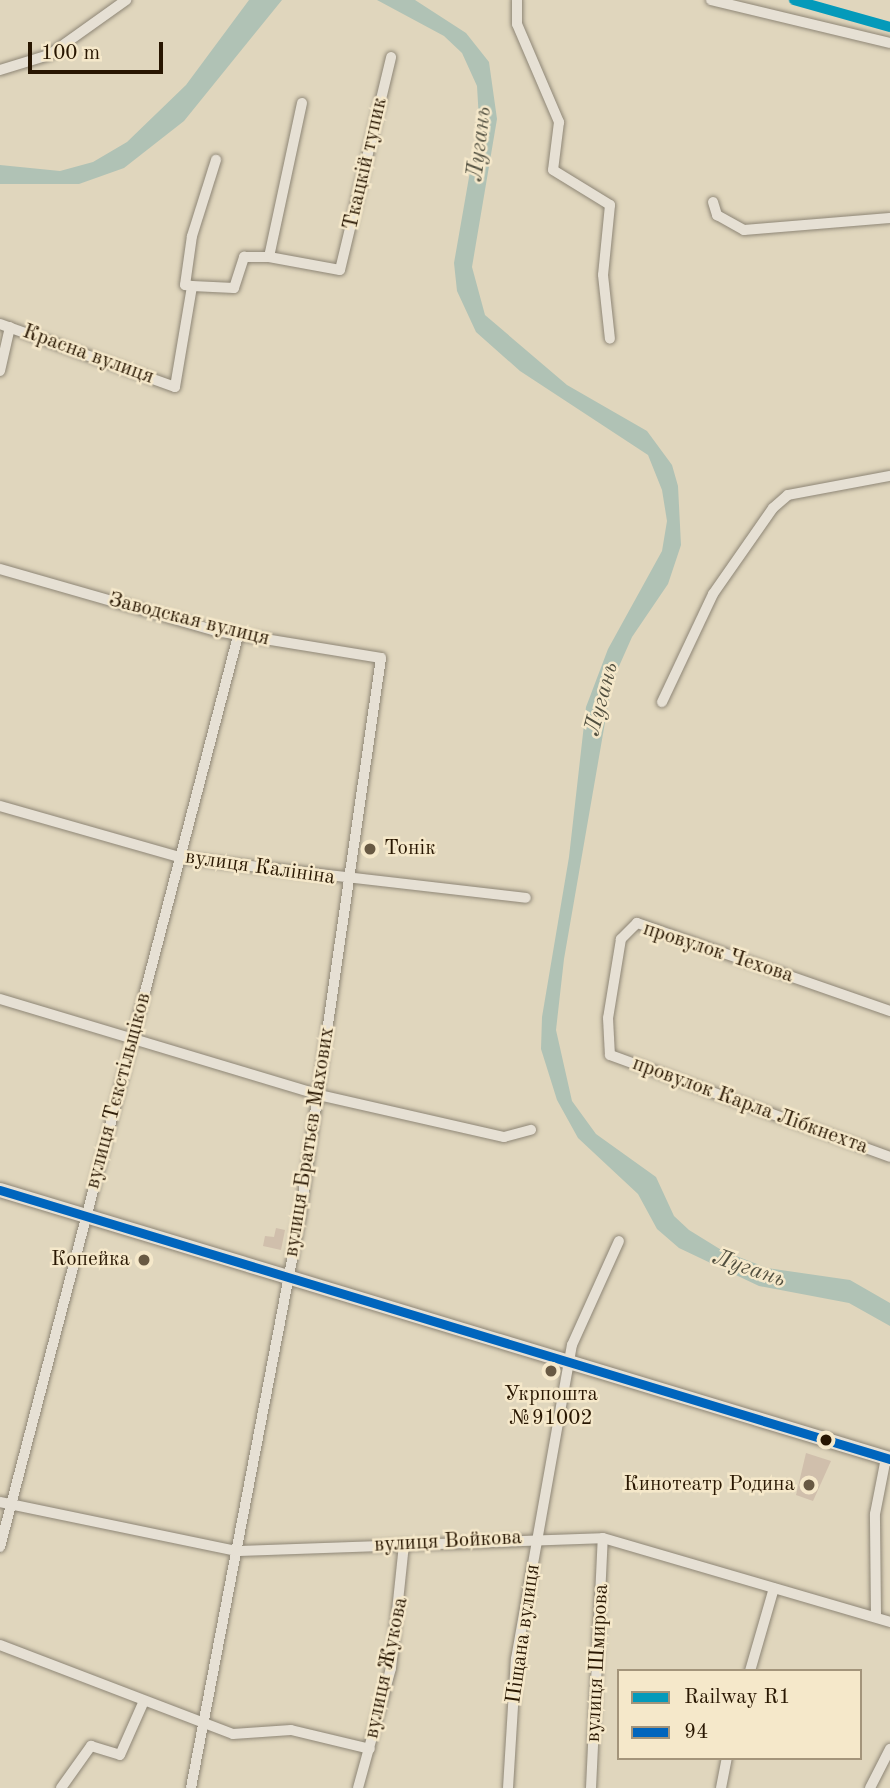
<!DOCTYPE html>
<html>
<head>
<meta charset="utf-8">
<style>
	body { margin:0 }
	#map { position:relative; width:890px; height:1788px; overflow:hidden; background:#e0d6bd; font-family:"Old Standard TT",serif }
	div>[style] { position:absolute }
	.water>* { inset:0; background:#b0c2b5 }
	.building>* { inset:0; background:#d0bfac }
	.roads { filter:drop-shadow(0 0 2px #8e8676) drop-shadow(0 0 2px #8e8676) }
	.street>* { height:10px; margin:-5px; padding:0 5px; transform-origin:5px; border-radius:5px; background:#e6e0d4 }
	.secondary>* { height:14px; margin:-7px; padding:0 7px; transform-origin:7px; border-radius:7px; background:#e6e0d4 }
	.bus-1>* { height:9px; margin:-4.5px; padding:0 4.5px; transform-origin:4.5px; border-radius:4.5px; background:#0065bd }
	.rail-1>* { height:10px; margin:-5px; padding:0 5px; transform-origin:5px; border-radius:5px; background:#049aba }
	.dots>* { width:19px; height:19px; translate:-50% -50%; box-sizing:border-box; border:4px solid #f5e8ca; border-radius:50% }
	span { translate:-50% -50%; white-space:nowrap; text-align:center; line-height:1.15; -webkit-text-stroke:5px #f5e8ca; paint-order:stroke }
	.street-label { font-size:21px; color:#281601 }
	.poi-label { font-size:21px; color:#281601 }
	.left { translate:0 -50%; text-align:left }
	.right { translate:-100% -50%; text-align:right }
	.water-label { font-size:23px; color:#514f3f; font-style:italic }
	.legend { position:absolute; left:617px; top:1669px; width:245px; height:91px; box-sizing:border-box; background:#f5e8ca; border:2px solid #a3947a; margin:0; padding:9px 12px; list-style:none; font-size:21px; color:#281601 }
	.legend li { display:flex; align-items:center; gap:14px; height:35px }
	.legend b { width:35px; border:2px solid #a3947a }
	.scale { position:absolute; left:28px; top:42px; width:135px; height:32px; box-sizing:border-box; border:4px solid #281601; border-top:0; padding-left:9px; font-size:21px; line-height:24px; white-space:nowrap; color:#281601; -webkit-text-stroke:5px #f5e8ca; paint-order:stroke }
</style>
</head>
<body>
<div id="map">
	<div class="water">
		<i style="clip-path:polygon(249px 0,282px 0,184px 121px,124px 168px,79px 184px,0 184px,0 165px,60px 171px,93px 162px,127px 142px,186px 85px)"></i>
		<i style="clip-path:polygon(377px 0,415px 0,466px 33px,489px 62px,497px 119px,472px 267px,485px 315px,567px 385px,647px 431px,672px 465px,678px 486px,681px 545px,668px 584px,632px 637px,612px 682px,564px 959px,556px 1030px,572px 1101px,596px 1134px,656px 1177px,674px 1216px,689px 1230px,723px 1251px,767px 1268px,850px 1280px,890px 1303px,890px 1326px,849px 1303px,759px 1286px,679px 1248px,657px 1229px,638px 1194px,578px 1138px,557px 1100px,541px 1049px,542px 1017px,569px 857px,586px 707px,608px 649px,662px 551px,667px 521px,662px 490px,648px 455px,520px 371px,476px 332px,457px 291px,454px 263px,479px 120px,477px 86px,462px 53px,444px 36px)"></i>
	</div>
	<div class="building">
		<i style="clip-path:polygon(276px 1228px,285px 1230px,281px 1250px,263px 1246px,265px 1236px,274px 1237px)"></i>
		<i style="clip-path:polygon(806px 1453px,831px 1461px,813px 1501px,796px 1495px)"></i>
	</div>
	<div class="roads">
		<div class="street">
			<i style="left:517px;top:0;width:24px;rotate:90deg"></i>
			<i style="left:517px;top:24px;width:107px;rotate:66.8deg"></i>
			<i style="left:559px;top:122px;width:48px;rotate:97.1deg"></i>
			<i style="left:553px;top:170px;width:67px;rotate:31.6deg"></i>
			<i style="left:610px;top:205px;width:70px;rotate:95.7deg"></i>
			<i style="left:603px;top:275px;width:64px;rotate:83.8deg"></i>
			<i style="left:711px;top:0;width:184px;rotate:13.5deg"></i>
			<i style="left:0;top:70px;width:51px;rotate:-17deg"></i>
			<i style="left:49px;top:55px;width:95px;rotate:-35.5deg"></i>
			<i style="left:302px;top:103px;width:157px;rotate:102.1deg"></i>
			<i style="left:269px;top:257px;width:72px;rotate:10.4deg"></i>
			<i style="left:340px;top:270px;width:219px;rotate:-76.5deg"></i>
			<i style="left:713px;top:202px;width:14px;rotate:73deg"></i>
			<i style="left:717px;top:215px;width:31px;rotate:29deg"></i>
			<i style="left:744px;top:230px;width:146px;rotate:-4.7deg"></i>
			<i style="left:192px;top:286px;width:42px;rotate:2.7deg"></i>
			<i style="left:234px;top:288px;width:33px;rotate:-72deg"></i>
			<i style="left:244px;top:257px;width:25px"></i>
			<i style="left:0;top:324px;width:186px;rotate:19.8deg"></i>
			<i style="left:175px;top:387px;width:102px;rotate:-80.4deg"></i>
			<i style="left:192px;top:286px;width:7px;rotate:-172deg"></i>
			<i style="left:185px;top:285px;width:49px;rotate:-81.9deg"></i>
			<i style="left:192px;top:236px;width:80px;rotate:-72.5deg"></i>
			<i style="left:0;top:371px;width:45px;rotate:-77.2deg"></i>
			<i style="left:0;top:569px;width:225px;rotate:16deg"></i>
			<i style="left:216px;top:631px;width:167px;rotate:9.3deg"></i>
			<i style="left:381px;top:658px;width:566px;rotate:98.23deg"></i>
			<i style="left:300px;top:1218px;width:580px;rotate:100.83deg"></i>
			<i style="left:662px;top:702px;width:119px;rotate:-64.7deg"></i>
			<i style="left:713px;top:594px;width:105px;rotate:-55.1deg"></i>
			<i style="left:773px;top:508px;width:20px;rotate:-41deg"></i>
			<i style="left:788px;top:495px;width:104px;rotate:-10.6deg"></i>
			<i style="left:0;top:806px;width:189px;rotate:15.9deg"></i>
			<i style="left:182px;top:858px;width:346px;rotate:6.6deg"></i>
			<i style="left:0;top:999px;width:333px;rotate:16.7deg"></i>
			<i style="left:319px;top:1095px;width:190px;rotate:12.8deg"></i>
			<i style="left:504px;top:1137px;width:28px;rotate:-15deg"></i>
			<i style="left:890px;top:1011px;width:268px;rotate:-160.8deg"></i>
			<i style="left:637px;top:923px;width:23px;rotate:135deg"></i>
			<i style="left:621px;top:939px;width:80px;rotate:99.3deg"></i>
			<i style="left:608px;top:1018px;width:37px;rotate:87deg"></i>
			<i style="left:610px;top:1055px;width:298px;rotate:20deg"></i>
			<i style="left:0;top:1502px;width:242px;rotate:11.7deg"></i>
			<i style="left:237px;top:1551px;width:366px;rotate:-2deg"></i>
			<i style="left:603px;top:1538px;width:299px;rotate:16.3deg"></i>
			<i style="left:0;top:1547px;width:942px;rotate:-75.36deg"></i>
			<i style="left:876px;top:1617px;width:103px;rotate:-90.6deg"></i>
			<i style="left:875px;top:1514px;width:57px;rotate:-78.9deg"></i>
			<i style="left:0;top:1645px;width:249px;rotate:20.9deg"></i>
			<i style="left:233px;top:1734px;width:58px;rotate:-3.9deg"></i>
			<i style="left:291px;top:1730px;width:81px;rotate:13.5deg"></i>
			<i style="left:750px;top:1671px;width:86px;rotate:-73.9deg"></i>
			<i style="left:61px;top:1788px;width:52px;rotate:-54.5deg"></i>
			<i style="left:91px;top:1746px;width:30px;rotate:17deg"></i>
			<i style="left:120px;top:1755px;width:57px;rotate:-66.1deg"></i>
			<i style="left:358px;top:1788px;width:124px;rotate:-74.6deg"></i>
			<i style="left:391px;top:1668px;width:124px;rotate:-84deg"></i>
			<i style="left:508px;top:1788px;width:129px;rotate:-86.5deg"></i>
			<i style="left:516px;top:1659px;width:319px;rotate:-79.9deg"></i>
			<i style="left:572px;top:1345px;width:114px;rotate:-65.7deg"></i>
			<i style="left:591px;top:1788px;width:250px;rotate:-87.3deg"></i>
			<i style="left:721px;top:1788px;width:31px;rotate:-79deg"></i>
			<i style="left:870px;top:1788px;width:44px;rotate:-62.9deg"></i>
		</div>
		<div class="secondary">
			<i style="left:0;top:1190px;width:930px;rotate:16.82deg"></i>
		</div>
	</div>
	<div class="bus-1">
		<i style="left:0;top:1190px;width:930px;rotate:16.82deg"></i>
	</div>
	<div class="rail-1">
		<i style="left:794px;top:0;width:100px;rotate:15.7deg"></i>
	</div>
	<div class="dots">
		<i style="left:370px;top:849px;background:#685943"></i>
		<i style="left:144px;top:1260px;background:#685943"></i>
		<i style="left:551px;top:1371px;background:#685943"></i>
		<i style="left:826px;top:1440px;background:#281601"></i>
		<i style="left:809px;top:1485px;background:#685943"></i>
	</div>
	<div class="street-label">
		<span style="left:366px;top:164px;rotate:-77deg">Ткацкій тупик</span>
		<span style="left:88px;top:355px;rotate:20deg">Красна вулиця</span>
		<span style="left:189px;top:620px;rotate:14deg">Заводская вулиця</span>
		<span style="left:260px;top:868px;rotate:8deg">вулиця Калініна</span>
		<span style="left:718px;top:953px;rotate:18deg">провулок Чехова</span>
		<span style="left:119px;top:1091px;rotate:-75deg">вулиця Тєкстільщіков</span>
		<span style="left:750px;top:1106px;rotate:20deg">провулок Карла Лібкнехта</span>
		<span style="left:310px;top:1142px;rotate:-81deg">вулиця Братьєв Махових</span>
		<span style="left:448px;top:1542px;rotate:-3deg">вулиця Войкова</span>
		<span style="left:524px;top:1634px;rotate:-82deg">Піщана вулиця</span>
		<span style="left:598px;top:1663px;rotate:-87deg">вулиця Шмирова</span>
		<span style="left:387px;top:1668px;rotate:-78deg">вулиця Жукова</span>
	</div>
	<div class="poi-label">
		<span class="left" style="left:384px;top:849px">Тонік</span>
		<span class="right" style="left:130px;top:1260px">Копейка</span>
		<span style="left:551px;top:1407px">Укрпошта<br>№91002</span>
		<span class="right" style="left:795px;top:1485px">Кинотеатр Родина</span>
	</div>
	<div class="water-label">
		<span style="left:480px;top:144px;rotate:-83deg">Лугань</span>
		<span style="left:602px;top:699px;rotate:-75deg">Лугань</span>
		<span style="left:749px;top:1269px;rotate:19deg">Лугань</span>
	</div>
	<ul class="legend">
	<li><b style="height:9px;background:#049aba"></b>Railway R1</li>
	<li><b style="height:9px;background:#0065bd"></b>94</li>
	</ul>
	<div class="scale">100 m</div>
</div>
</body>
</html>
